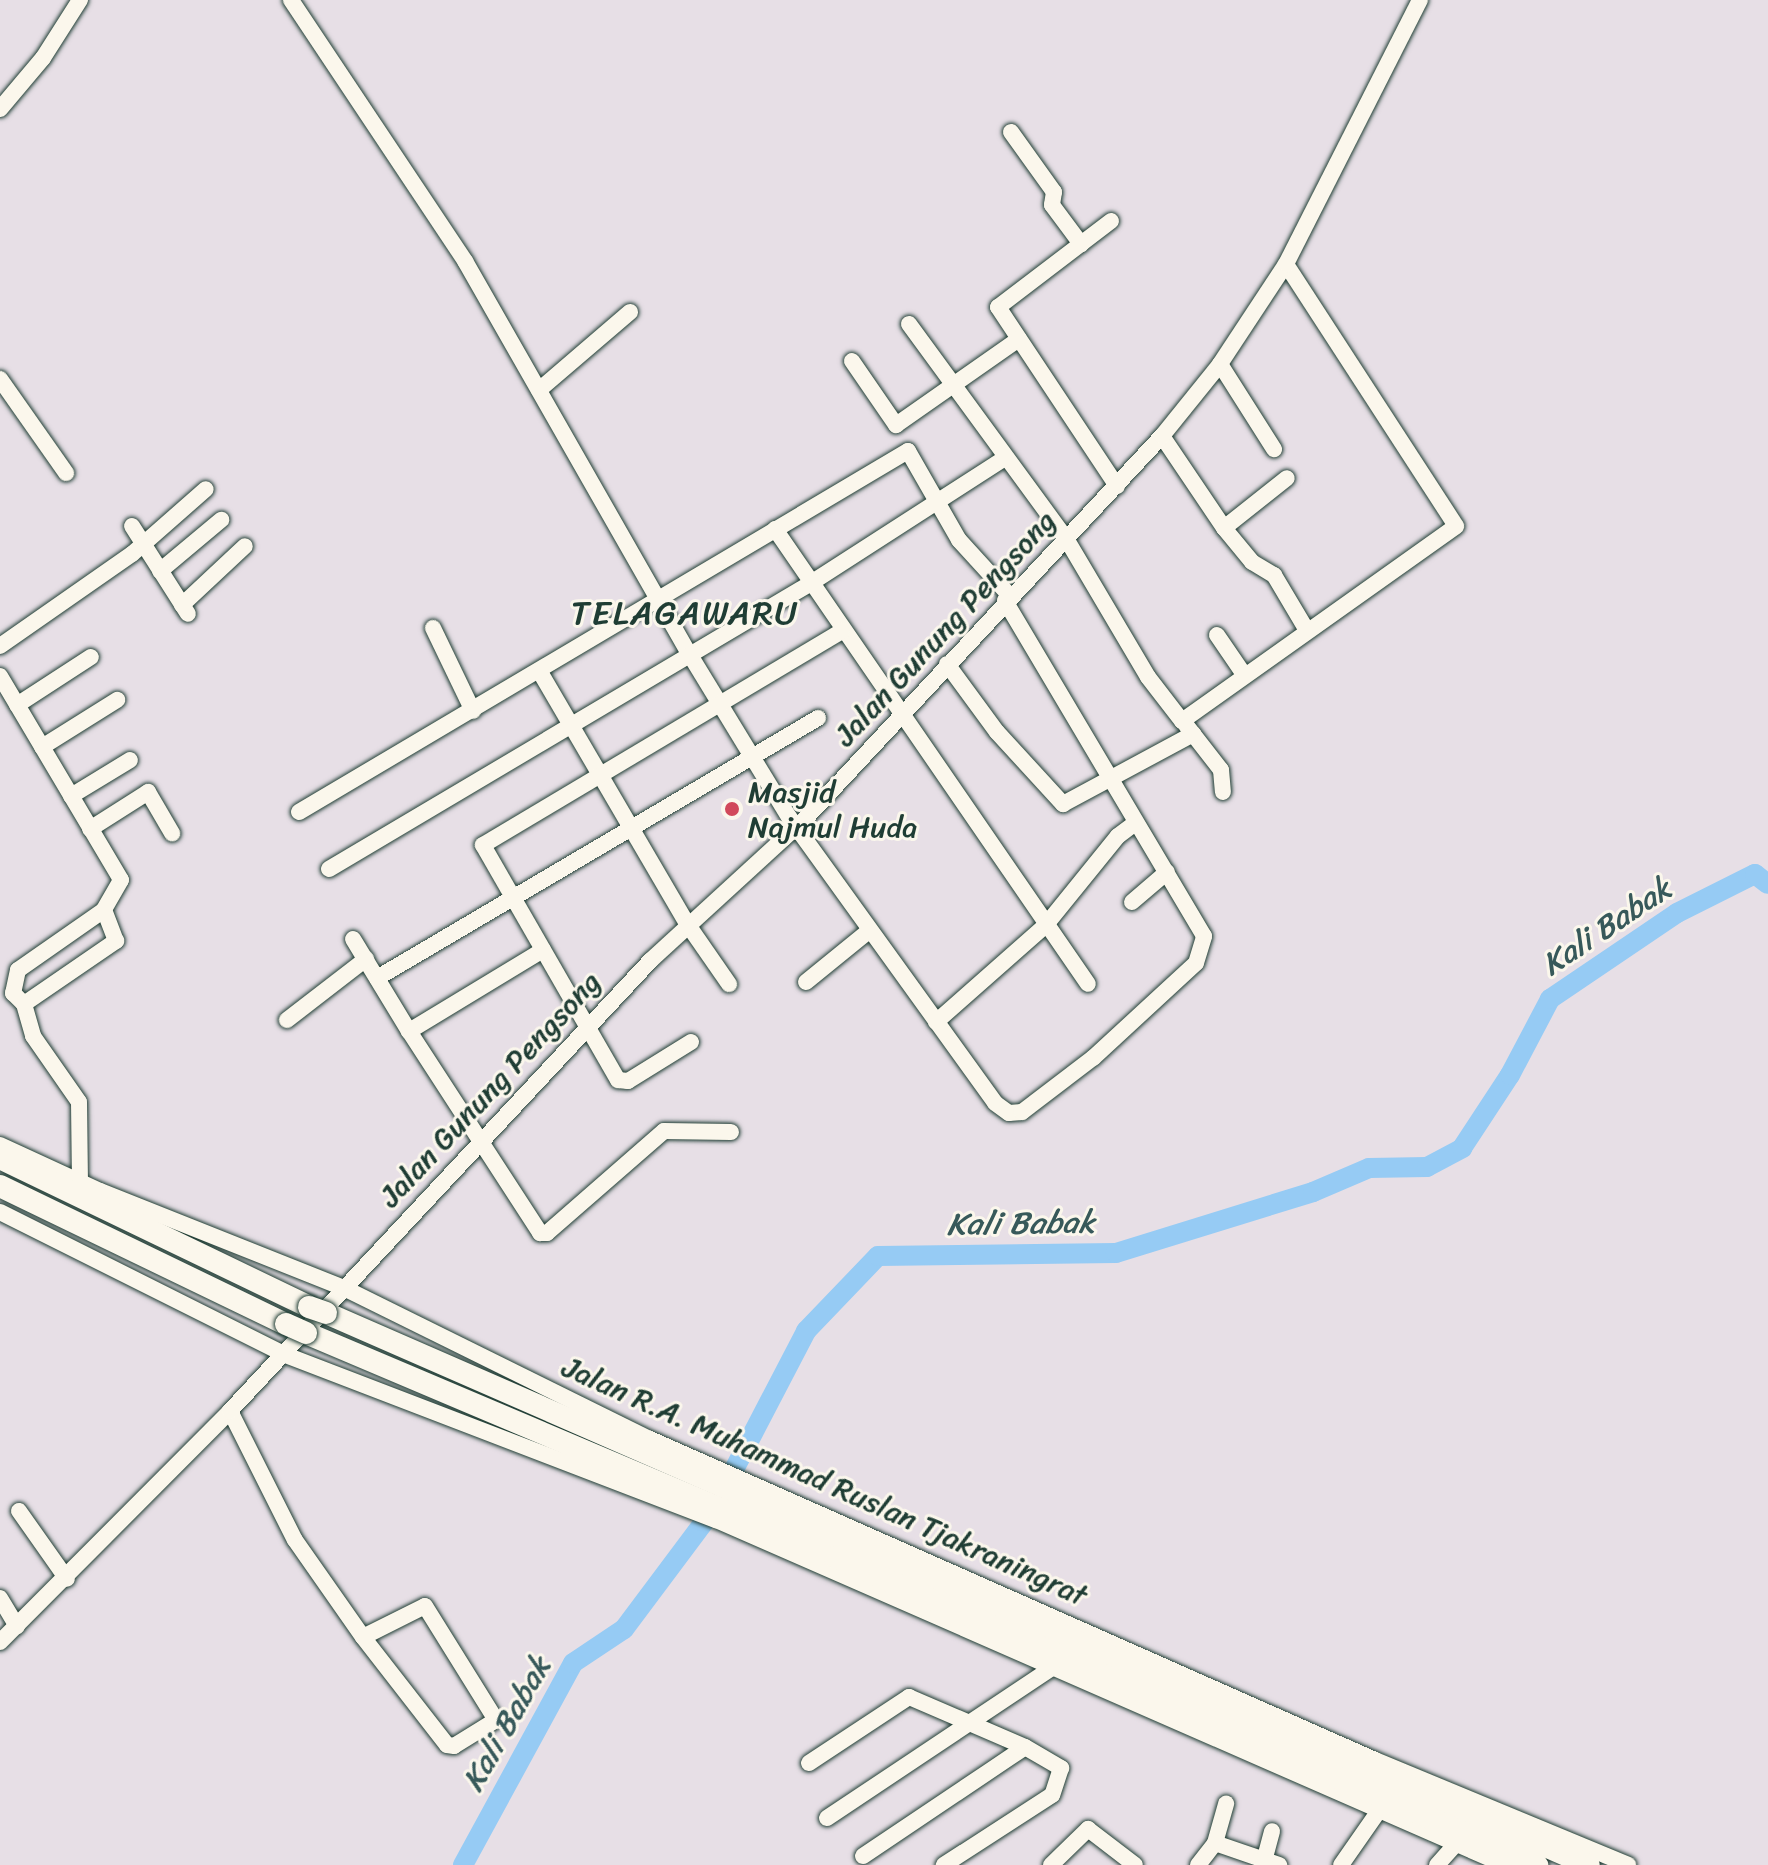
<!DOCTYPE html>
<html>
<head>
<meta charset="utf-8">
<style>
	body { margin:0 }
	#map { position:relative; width:1768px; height:1865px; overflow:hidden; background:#e7dfe6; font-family:Sriracha,sans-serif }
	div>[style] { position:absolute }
	.river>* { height:20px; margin:-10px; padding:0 10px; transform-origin:10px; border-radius:10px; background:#96cbf4 }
	.roads { filter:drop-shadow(0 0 2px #1f3d34) drop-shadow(0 0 2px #1f3d34) }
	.minor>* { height:16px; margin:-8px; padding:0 8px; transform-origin:8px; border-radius:8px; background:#fbf7ec }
	.highway>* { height:22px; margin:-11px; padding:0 11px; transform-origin:11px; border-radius:11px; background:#fbf7ec }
	.bridges { filter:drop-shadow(0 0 2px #1f3d34) drop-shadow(0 0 2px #1f3d34) }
	.highway-bridge>* { height:22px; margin:-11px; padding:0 11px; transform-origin:11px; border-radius:11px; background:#fbf7ec }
	.dots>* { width:22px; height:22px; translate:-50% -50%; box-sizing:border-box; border:4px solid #fbf7ec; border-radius:50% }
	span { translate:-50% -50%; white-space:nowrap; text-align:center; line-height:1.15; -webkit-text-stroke:6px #fbf7ec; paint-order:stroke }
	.street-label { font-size:30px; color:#1f3d34 }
	.poi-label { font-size:30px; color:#1f3d34 }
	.left { translate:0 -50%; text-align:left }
	.water-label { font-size:32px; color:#37595a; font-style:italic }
	.quarter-label { font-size:34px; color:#1f3d34; letter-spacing:2px }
</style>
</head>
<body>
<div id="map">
	<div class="river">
		<i style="left:463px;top:1865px;width:230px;rotate:-61.4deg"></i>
		<i style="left:573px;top:1663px;width:61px;rotate:-33.7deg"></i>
		<i style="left:624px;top:1629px;width:149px;rotate:-53.2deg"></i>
		<i style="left:713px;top:1510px;width:202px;rotate:-62.5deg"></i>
		<i style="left:806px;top:1331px;width:104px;rotate:-46.2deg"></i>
		<i style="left:878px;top:1256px;width:238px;rotate:-0.7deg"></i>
		<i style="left:1116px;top:1253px;width:206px;rotate:-17.2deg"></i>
		<i style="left:1313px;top:1192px;width:61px;rotate:-23.2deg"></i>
		<i style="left:1369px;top:1168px;width:58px;rotate:-1deg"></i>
		<i style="left:1427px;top:1167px;width:40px;rotate:-28deg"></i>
		<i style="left:1462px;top:1148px;width:87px;rotate:-56.7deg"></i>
		<i style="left:1510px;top:1075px;width:86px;rotate:-62.2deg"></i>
		<i style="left:1550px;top:999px;width:153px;rotate:-34.1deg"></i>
		<i style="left:1677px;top:913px;width:87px;rotate:-26.6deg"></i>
		<i style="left:1755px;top:874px;width:16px;rotate:38deg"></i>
	</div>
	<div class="roads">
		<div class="minor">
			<i style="left:291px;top:0;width:314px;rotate:56.3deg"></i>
			<i style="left:465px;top:261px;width:454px;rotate:60.3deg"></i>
			<i style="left:690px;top:655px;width:190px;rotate:58.6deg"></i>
			<i style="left:789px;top:817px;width:352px;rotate:54.2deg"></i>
			<i style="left:995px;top:1103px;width:17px;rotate:36deg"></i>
			<i style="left:1009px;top:1113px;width:13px;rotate:-4deg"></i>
			<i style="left:1022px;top:1112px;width:89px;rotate:-37.3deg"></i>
			<i style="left:1093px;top:1058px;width:140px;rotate:-42.7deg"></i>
			<i style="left:1196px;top:963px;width:28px;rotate:-73deg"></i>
			<i style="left:1204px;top:936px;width:390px;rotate:-120.7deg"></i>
			<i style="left:0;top:109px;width:67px;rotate:-49.9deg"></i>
			<i style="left:43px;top:58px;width:69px;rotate:-57.5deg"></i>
			<i style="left:1011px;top:132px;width:74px;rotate:54.4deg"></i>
			<i style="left:1054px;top:192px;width:13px;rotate:99deg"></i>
			<i style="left:1052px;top:205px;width:49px;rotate:53.4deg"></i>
			<i style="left:1111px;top:221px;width:142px;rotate:142.7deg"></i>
			<i style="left:998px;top:307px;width:215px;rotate:56.4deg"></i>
			<i style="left:909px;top:324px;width:268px;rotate:53.8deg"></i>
			<i style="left:1067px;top:540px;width:159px;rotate:59.4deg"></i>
			<i style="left:1148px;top:677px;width:56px;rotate:52.3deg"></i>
			<i style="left:1182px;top:721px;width:336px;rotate:-35.4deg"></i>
			<i style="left:1456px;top:526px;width:312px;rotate:-123deg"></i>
			<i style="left:852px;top:361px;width:78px;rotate:55.5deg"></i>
			<i style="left:896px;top:425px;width:150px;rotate:-35deg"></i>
			<i style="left:1220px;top:364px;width:101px;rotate:57.6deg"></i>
			<i style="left:0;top:379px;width:115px;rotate:54.9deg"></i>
			<i style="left:539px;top:390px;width:120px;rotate:-40.6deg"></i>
			<i style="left:1162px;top:436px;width:111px;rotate:56deg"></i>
			<i style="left:1224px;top:528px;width:44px;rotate:50.5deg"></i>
			<i style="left:1252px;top:562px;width:26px;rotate:31deg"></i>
			<i style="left:1274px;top:575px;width:63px;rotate:59.3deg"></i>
			<i style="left:132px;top:526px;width:104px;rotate:57.5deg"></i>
			<i style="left:1224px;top:528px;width:80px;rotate:-38.4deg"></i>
			<i style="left:775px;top:529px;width:552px;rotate:55.48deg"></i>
			<i style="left:160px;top:571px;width:80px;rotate:-39.9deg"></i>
			<i style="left:182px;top:605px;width:86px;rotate:-43.1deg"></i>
			<i style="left:433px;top:628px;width:92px;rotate:64.3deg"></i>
			<i style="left:1217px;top:635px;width:46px;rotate:55.6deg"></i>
			<i style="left:0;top:646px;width:161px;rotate:-34.9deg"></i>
			<i style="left:132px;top:554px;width:98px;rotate:-41.3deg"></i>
			<i style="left:947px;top:664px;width:84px;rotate:53.7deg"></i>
			<i style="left:997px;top:732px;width:98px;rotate:47.5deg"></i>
			<i style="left:1063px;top:804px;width:148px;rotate:-28.3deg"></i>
			<i style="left:540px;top:672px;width:293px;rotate:59.7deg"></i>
			<i style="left:688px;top:925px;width:72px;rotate:55.2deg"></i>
			<i style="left:0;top:676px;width:237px;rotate:59.3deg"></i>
			<i style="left:121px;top:880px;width:34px;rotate:120deg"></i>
			<i style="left:104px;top:910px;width:105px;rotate:145.1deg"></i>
			<i style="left:18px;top:970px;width:24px;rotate:102deg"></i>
			<i style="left:13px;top:993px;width:16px;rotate:45deg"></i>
			<i style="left:24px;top:1004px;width:33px;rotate:74deg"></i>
			<i style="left:33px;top:1036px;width:80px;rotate:55.1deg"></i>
			<i style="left:79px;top:1102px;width:80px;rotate:89.3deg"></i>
			<i style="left:17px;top:705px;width:88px;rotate:-33deg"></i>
			<i style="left:1186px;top:725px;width:57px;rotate:52.1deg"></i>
			<i style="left:1221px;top:770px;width:22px;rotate:85deg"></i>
			<i style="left:42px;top:747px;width:89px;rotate:-32.1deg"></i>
			<i style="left:71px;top:796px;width:69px;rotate:-31.4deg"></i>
			<i style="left:299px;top:812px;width:708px;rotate:-30.66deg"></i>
			<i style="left:908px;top:451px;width:103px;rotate:60.2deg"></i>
			<i style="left:959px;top:540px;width:74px;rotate:47.7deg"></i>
			<i style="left:90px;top:829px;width:69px;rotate:-32.5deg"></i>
			<i style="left:148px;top:792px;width:48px;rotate:59.7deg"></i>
			<i style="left:329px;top:869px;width:560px;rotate:-30.68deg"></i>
			<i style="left:811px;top:583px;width:231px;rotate:-32.8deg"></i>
			<i style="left:1132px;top:902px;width:46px;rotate:-40.6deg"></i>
			<i style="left:353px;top:939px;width:108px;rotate:58.7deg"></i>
			<i style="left:543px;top:950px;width:157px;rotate:148.8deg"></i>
			<i style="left:409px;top:1031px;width:241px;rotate:57deg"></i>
			<i style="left:540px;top:1233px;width:7px"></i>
			<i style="left:547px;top:1233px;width:155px;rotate:-41.1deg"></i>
			<i style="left:664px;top:1131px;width:67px;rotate:0.9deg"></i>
			<i style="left:377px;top:978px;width:512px;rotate:-30.52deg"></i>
			<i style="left:806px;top:982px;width:82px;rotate:-39.1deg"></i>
			<i style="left:24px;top:1004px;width:112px;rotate:-34.4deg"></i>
			<i style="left:116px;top:941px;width:33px;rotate:-111deg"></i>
			<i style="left:287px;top:1020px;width:100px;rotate:-37.7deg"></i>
			<i style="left:936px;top:1022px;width:145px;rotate:-41.4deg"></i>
			<i style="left:1045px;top:926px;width:116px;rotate:-51deg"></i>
			<i style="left:1118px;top:836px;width:21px;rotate:-37deg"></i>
			<i style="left:691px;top:1042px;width:74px;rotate:148.2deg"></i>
			<i style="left:628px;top:1081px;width:10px;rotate:-174deg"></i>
			<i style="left:618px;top:1080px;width:271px;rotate:-119.9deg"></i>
			<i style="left:483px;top:845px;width:418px;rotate:-30.8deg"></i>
			<i style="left:0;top:1145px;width:110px;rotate:24.7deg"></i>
			<i style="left:100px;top:1191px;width:263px;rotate:21.7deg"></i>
			<i style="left:344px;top:1288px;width:341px;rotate:26.3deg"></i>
			<i style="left:650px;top:1439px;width:793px;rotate:23.88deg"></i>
			<i style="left:1375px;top:1760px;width:274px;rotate:22.5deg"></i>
			<i style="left:0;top:1212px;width:317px;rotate:26.6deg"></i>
			<i style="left:283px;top:1354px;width:464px;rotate:21deg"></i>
			<i style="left:716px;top:1520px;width:861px;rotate:23.62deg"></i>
			<i style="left:230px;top:1411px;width:144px;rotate:63.3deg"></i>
			<i style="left:295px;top:1540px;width:118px;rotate:55deg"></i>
			<i style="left:363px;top:1637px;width:69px;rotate:-26.6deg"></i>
			<i style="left:425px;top:1606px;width:134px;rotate:58.1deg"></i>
			<i style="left:496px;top:1720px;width:49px;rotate:148.2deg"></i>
			<i style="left:454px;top:1746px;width:7px;rotate:-172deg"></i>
			<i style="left:447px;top:1745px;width:137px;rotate:-127.9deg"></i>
			<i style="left:19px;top:1511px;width:83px;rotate:54.8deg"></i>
			<i style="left:0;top:1598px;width:33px;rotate:59deg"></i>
			<i style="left:0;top:1642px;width:326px;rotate:-45.1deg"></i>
			<i style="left:230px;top:1411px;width:616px;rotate:-46.97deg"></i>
			<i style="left:650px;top:961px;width:212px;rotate:-42.5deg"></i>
			<i style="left:806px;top:818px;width:522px;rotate:-47.02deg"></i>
			<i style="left:1162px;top:436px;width:92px;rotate:-51.1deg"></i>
			<i style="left:1220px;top:364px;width:120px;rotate:-56.6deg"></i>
			<i style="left:1286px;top:264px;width:296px;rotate:-63.1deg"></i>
			<i style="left:809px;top:1763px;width:120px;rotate:-33.4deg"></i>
			<i style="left:909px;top:1697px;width:126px;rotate:23.3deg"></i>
			<i style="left:1025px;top:1747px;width:42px;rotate:30.3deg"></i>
			<i style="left:1061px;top:1768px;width:28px;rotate:108deg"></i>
			<i style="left:1052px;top:1795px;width:129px;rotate:147.1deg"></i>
			<i style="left:827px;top:1818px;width:270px;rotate:-33.7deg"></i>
			<i style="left:1215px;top:1843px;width:68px;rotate:19deg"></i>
			<i style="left:863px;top:1856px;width:195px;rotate:-33.9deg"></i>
			<i style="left:1051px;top:1865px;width:52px;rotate:-44.2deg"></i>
			<i style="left:1088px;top:1829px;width:59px;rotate:37.5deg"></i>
			<i style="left:1198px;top:1865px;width:28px;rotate:-52deg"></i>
			<i style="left:1215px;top:1843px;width:41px;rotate:-74.2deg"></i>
			<i style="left:1263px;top:1865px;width:35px;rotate:-75deg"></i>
			<i style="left:1341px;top:1865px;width:68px;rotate:-55.1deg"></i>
			<i style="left:1437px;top:1865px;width:31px;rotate:-48deg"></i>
		</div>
		<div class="highway">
			<i style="left:0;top:1158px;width:343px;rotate:25.7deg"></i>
			<i style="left:0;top:1186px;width:318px;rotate:25.8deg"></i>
			<i style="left:326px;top:1313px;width:1378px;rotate:23.61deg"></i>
			<i style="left:306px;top:1333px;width:574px;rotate:22.95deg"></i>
			<i style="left:835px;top:1557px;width:767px;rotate:23.69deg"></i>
		</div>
	</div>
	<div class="bridges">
		<div class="highway-bridge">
			<i style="left:309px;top:1307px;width:18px;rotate:19deg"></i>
			<i style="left:286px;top:1324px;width:22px;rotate:24deg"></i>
		</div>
	</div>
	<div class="dots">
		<i style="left:732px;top:809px;background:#d1495b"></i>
	</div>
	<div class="street-label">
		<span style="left:945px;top:628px;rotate:-47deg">Jalan Gunung Pengsong</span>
		<span style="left:490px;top:1089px;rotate:-47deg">Jalan Gunung Pengsong</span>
		<span style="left:825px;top:1481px;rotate:24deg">Jalan R.A. Muhammad Ruslan Tjakraningrat</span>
	</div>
	<div class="poi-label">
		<span class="left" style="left:748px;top:809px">Masjid<br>Najmul Huda</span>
	</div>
	<div class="water-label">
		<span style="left:1607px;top:927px;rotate:-34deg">Kali Babak</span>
		<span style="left:1021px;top:1224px;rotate:-1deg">Kali Babak</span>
		<span style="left:507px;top:1724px;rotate:-61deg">Kali Babak</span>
	</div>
	<div class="quarter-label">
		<span style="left:685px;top:614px">TELAGAWARU</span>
	</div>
</div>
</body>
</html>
